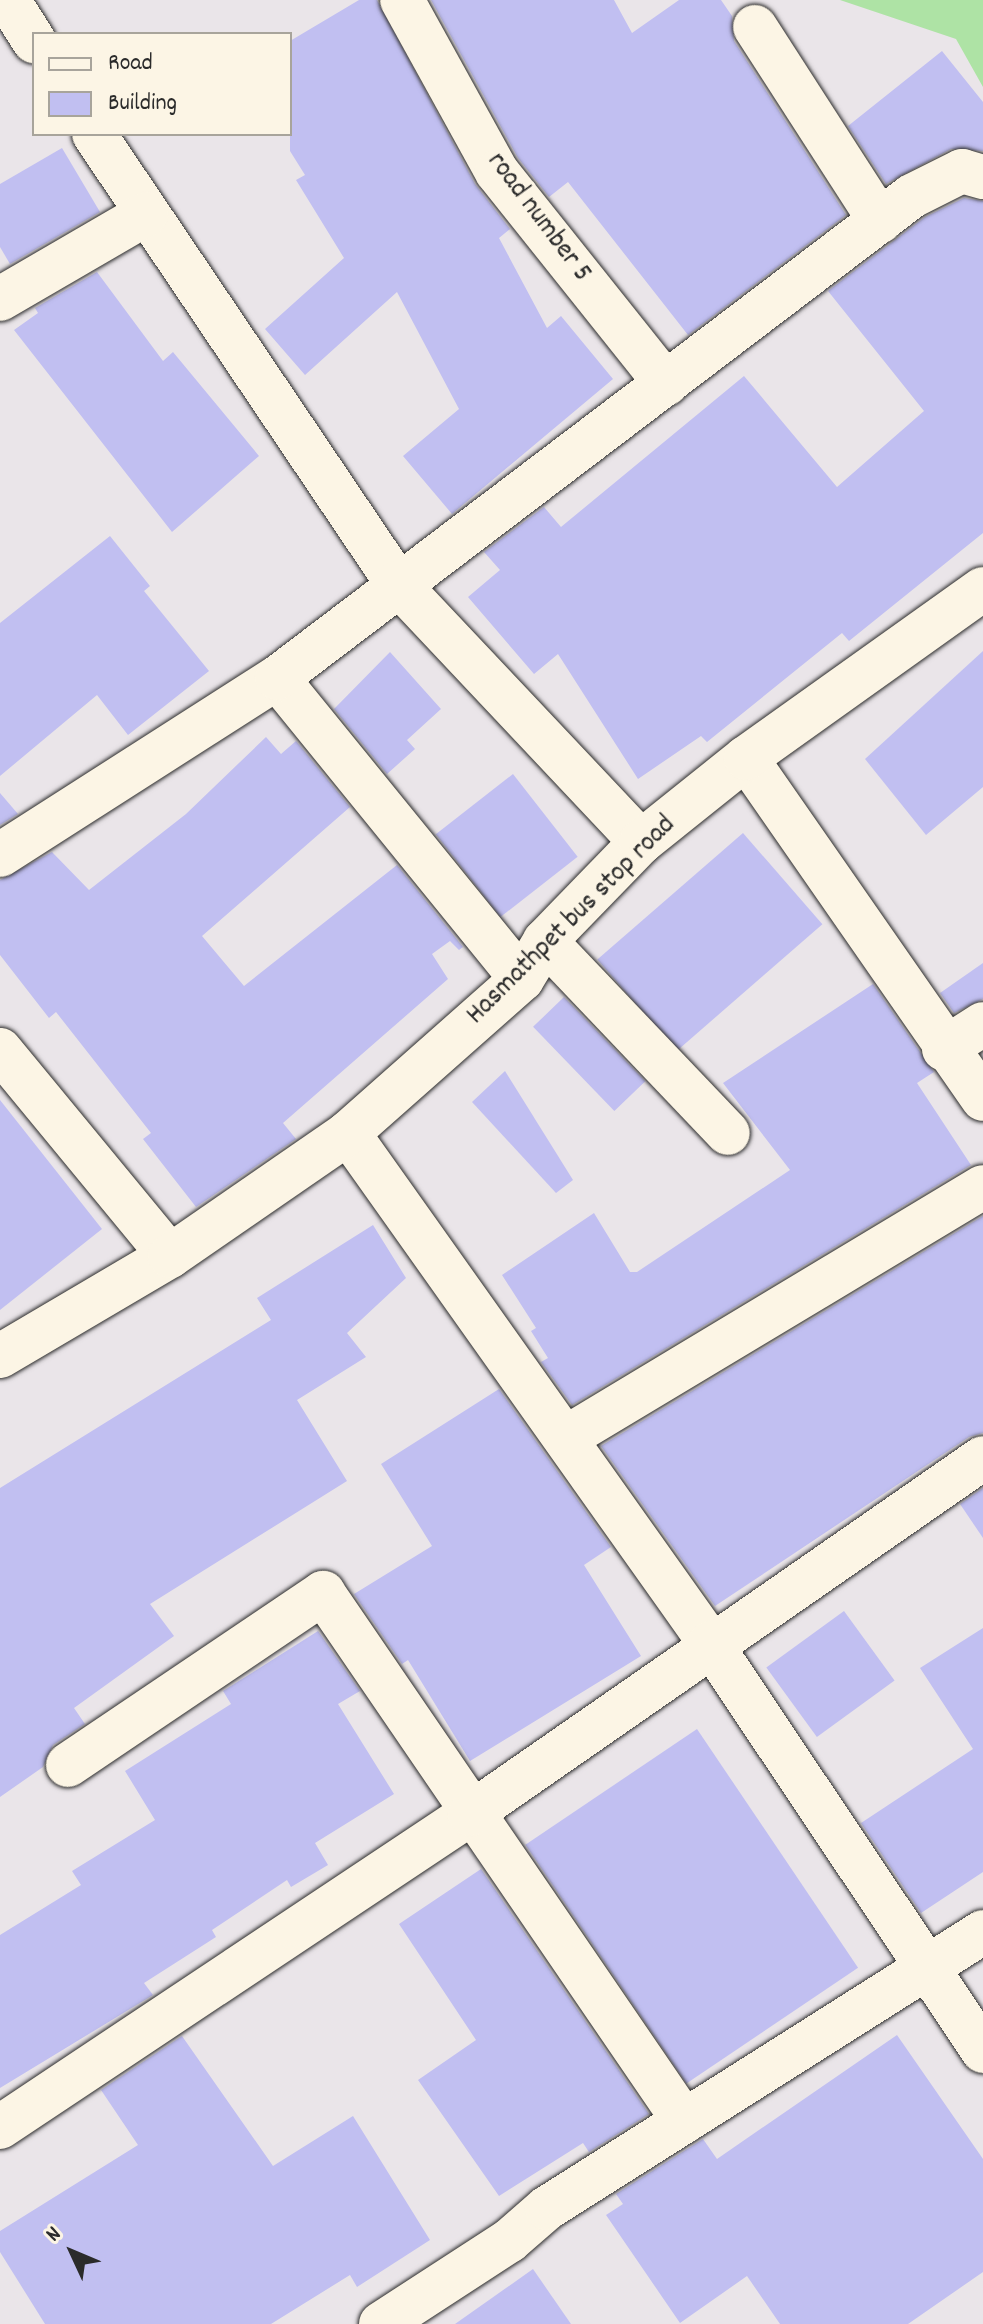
<!DOCTYPE html>
<html>
<head>
<meta charset="utf-8">
<style>
	body { margin:0 }
	#map { position:relative; width:983px; height:2324px; overflow:hidden; background:#eae5e9; font-family:Dekko,sans-serif }
	div>[style] { position:absolute }
	.green>* { inset:0; background:#aee3a5 }
	.building>* { inset:0; background:#c1bff1; transform-origin:0 0 }
	.roads { filter:drop-shadow(0 0 2px #2b2b2b) drop-shadow(0 0 2px #2b2b2b) }
	.minor>* { height:44px; margin:-22px; padding:0 22px; transform-origin:22px; border-radius:22px; background:#fcf5e5 }
	.tertiary>* { height:44px; margin:-22px; padding:0 22px; transform-origin:22px; border-radius:22px; background:#fcf5e5 }
	span { translate:-50% -50%; white-space:nowrap; text-align:center; line-height:1.15; -webkit-text-stroke:6px #fcf5e5; paint-order:stroke }
	.street-label { font-size:28px; color:#2b2b2b }
	.legend { position:absolute; left:32px; top:32px; width:260px; height:104px; box-sizing:border-box; background:#fcf5e5; border:2px solid #a8a49b; margin:0; padding:10px 14px; list-style:none; font-size:24px; color:#2b2b2b }
	.legend li { display:flex; align-items:center; gap:16px; height:40px }
	.legend b { width:40px; border:2px solid #a8a49b }
	.north { position:absolute; left:32px; top:2212px; width:80px; height:80px; -webkit-text-stroke:6px #fcf5e5; paint-order:stroke; rotate:314deg; font-size:22px; font-weight:700; line-height:32px; text-align:center; color:#2b2b2b }
	.north::after { content:''; display:block; margin:auto; width:28px; height:36px; background:#2b2b2b; clip-path:polygon(50% 0,100% 100%,50% 72%,0 100%) }
</style>
</head>
<body>
<div id="map">
	<div class="green">
		<i style="clip-path:polygon(840px 0,983px 0,983px 87px,956px 39px)"></i>
	</div>
	<div class="building">
		<i style="clip-path:polygon(359px 0,377px 0,475px 184px,510px 229px,499px 238px,547px 328px,561px 316px,613px 379px,452px 514px,403px 456px,459px 409px,397px 292px,305px 375px,265px 329px,344px 258px,296px 180px,305px 175px,290px 151px,290px 41px)"></i>
		<i style="clip-path:polygon(431px 0,614px 0,632px 33px,679px 0,721px 0,732px 16px,734px 41px,846px 215px,688px 335px,568px 182px,549px 197px,518px 158px)"></i>
		<i style="clip-path:polygon(942px 51px,983px 102px,983px 151px,951px 149px,886px 184px,848px 126px)"></i>
		<i style="clip-path:polygon(62px 148px,100px 212px,10px 264px,0 247px,0 184px)"></i>
		<i style="clip-path:polygon(964px 198px,983px 201px,983px 533px,849px 641px,842px 633px,707px 742px,701px 736px,638px 779px,558px 654px,534px 674px,468px 597px,500px 570px,484px 552px,544px 507px,561px 527px,744px 376px,837px 487px,924px 411px,828px 291px,925px 217px)"></i>
		<i style="clip-path:polygon(97px 272px,163px 361px,173px 352px,259px 456px,172px 532px,14px 330px,38px 313px,35px 308px)"></i>
		<i style="clip-path:polygon(110px 536px,150px 586px,144px 591px,209px 671px,128px 735px,97px 695px,0 776px,0 623px)"></i>
		<i style="clip-path:polygon(983px 651px,983px 787px,926px 835px,865px 759px)"></i>
		<i style="clip-path:polygon(390px 652px,441px 709px,407px 740px,415px 749px,387px 774px,334px 709px)"></i>
		<i style="clip-path:polygon(266px 737px,281px 754px,296px 741px,350px 807px,202px 936px,244px 986px,397px 865px,463px 947px,459px 950px,450px 941px,432px 954px,448px 979px,283px 1123px,296px 1139px,196px 1207px,143px 1139px,151px 1133px,56px 1012px,49px 1018px,0 955px,0 880px,52px 852px,89px 890px,186px 814px)"></i>
		<i style="left:513px;top:774px;width:105px;height:98px;rotate:52deg"></i>
		<i style="clip-path:polygon(0 793px,18px 814px,0 825px)"></i>
		<i style="left:743px;top:833px;width:121px;height:193px;rotate:49deg"></i>
		<i style="clip-path:polygon(983px 963px,983px 999px,954px 1013px,940px 993px)"></i>
		<i style="clip-path:polygon(873px 984px,934px 1072px,917px 1083px,971px 1165px,572px 1405px,541px 1362px,548px 1358px,531px 1331px,536px 1328px,502px 1275px,594px 1213px,630px 1272px,637px 1272px,790px 1170px,723px 1083px)"></i>
		<i style="left:564px;top:997px;width:117px;height:43px;rotate:46deg"></i>
		<i style="clip-path:polygon(505px 1071px,573px 1180px,556px 1193px,472px 1102px)"></i>
		<i style="clip-path:polygon(0 1100px,102px 1229px,0 1310px)"></i>
		<i style="clip-path:polygon(983px 1216px,983px 1433px,969px 1437px,715px 1606px,601px 1446px)"></i>
		<i style="clip-path:polygon(373px 1225px,406px 1278px,347px 1333px,366px 1357px,297px 1400px,347px 1481px,150px 1604px,174px 1636px,74px 1708px,85px 1724px,53px 1745px,43px 1767px,0 1797px,0 1488px,271px 1320px,257px 1298px)"></i>
		<i style="clip-path:polygon(499px 1389px,611px 1547px,584px 1565px,641px 1656px,470px 1761px,408px 1660px,402px 1664px,354px 1594px,432px 1546px,381px 1464px)"></i>
		<i style="clip-path:polygon(983px 1488px,983px 1538px,960px 1504px)"></i>
		<i style="left:844px;top:1611px;width:86px;height:96px;rotate:54deg"></i>
		<i style="clip-path:polygon(983px 1628px,983px 1872px,921px 1913px,861px 1823px,973px 1749px,920px 1668px)"></i>
		<i style="clip-path:polygon(318px 1631px,360px 1691px,338px 1704px,394px 1794px,315px 1843px,328px 1865px,291px 1887px,287px 1880px,212px 1930px,216px 1937px,144px 1983px,153px 1995px,0 2088px,0 1935px,81px 1885px,72px 1871px,155px 1820px,125px 1771px,231px 1704px,223px 1691px)"></i>
		<i style="left:697px;top:1729px;width:288px;height:207px;rotate:56deg"></i>
		<i style="clip-path:polygon(481px 1869px,649px 2114px,589px 2152px,583px 2143px,499px 2196px,418px 2080px,476px 2040px,399px 1924px)"></i>
		<i style="clip-path:polygon(897px 2035px,983px 2159px,983px 2272px,908px 2324px,780px 2324px,747px 2276px,680px 2323px,606px 2215px,623px 2204px,616px 2194px,703px 2139px,717px 2159px)"></i>
		<i style="clip-path:polygon(182px 2036px,273px 2166px,353px 2116px,430px 2240px,357px 2287px,350px 2275px,271px 2324px,45px 2324px,0 2252px,0 2231px,138px 2145px,101px 2090px)"></i>
		<i style="clip-path:polygon(533px 2269px,571px 2324px,455px 2324px)"></i>
	</div>
	<div class="roads">
		<div class="minor">
			<i style="left:8px;top:0;width:49px;rotate:57.6deg"></i>
			<i style="left:402px;top:0;width:196px;rotate:61.1deg"></i>
			<i style="left:497px;top:172px;width:271px;rotate:51.4deg"></i>
			<i style="left:755px;top:27px;width:231px;rotate:57.2deg"></i>
			<i style="left:94px;top:134px;width:542px;rotate:55.99deg"></i>
			<i style="left:397px;top:583px;width:356px;rotate:46.7deg"></i>
			<i style="left:0;top:299px;width:169px;rotate:-30.2deg"></i>
			<i style="left:277px;top:678px;width:388px;rotate:50.9deg"></i>
			<i style="left:746px;top:758px;width:415px;rotate:55.2deg"></i>
			<i style="left:0;top:855px;width:329px;rotate:-32.6deg"></i>
			<i style="left:277px;top:678px;width:797px;rotate:-37.2deg"></i>
			<i style="left:912px;top:196px;width:56px;rotate:-26.6deg"></i>
			<i style="left:962px;top:171px;width:22px;rotate:16deg"></i>
			<i style="left:545px;top:941px;width:265px;rotate:46.4deg"></i>
			<i style="left:944px;top:1049px;width:46px;rotate:-32.7deg"></i>
			<i style="left:0;top:1050px;width:267px;rotate:50.5deg"></i>
			<i style="left:348px;top:1133px;width:625px;rotate:54.63deg"></i>
			<i style="left:710px;top:1643px;width:491px;rotate:56.2deg"></i>
			<i style="left:567px;top:1437px;width:485px;rotate:-31deg"></i>
			<i style="left:68px;top:1765px;width:308px;rotate:-34deg"></i>
			<i style="left:323px;top:1593px;width:640px;rotate:55.64deg"></i>
			<i style="left:0;top:2127px;width:565px;rotate:-33.66deg"></i>
			<i style="left:470px;top:1814px;width:624px;rotate:-34.76deg"></i>
			<i style="left:381px;top:2324px;width:153px;rotate:-33deg"></i>
			<i style="left:509px;top:2241px;width:50px;rotate:-41deg"></i>
			<i style="left:547px;top:2208px;width:516px;rotate:-32.33deg"></i>
		</div>
		<div class="tertiary">
			<i style="left:0;top:1356px;width:197px;rotate:-30.5deg"></i>
			<i style="left:170px;top:1256px;width:216px;rotate:-34.6deg"></i>
			<i style="left:348px;top:1133px;width:232px;rotate:-41.5deg"></i>
			<i style="left:522px;top:979px;width:44px;rotate:-58.8deg"></i>
			<i style="left:545px;top:941px;width:138px;rotate:-45.9deg"></i>
			<i style="left:641px;top:842px;width:134px;rotate:-38.7deg"></i>
			<i style="left:746px;top:758px;width:291px;rotate:-35.5deg"></i>
		</div>
	</div>
	<div class="street-label">
		<span style="left:538px;top:218px;rotate:53deg">road number 5</span>
		<span style="left:572px;top:921px;rotate:-45deg">Hasmathpet bus stop road</span>
	</div>
	<ul class="legend">
	<li><b style="height:10px;background:#fcf5e5"></b>Road</li>
	<li><b style="height:22px;background:#c1bff1"></b>Building</li>
	</ul>
	<div class="north">N</div>
</div>
</body>
</html>
